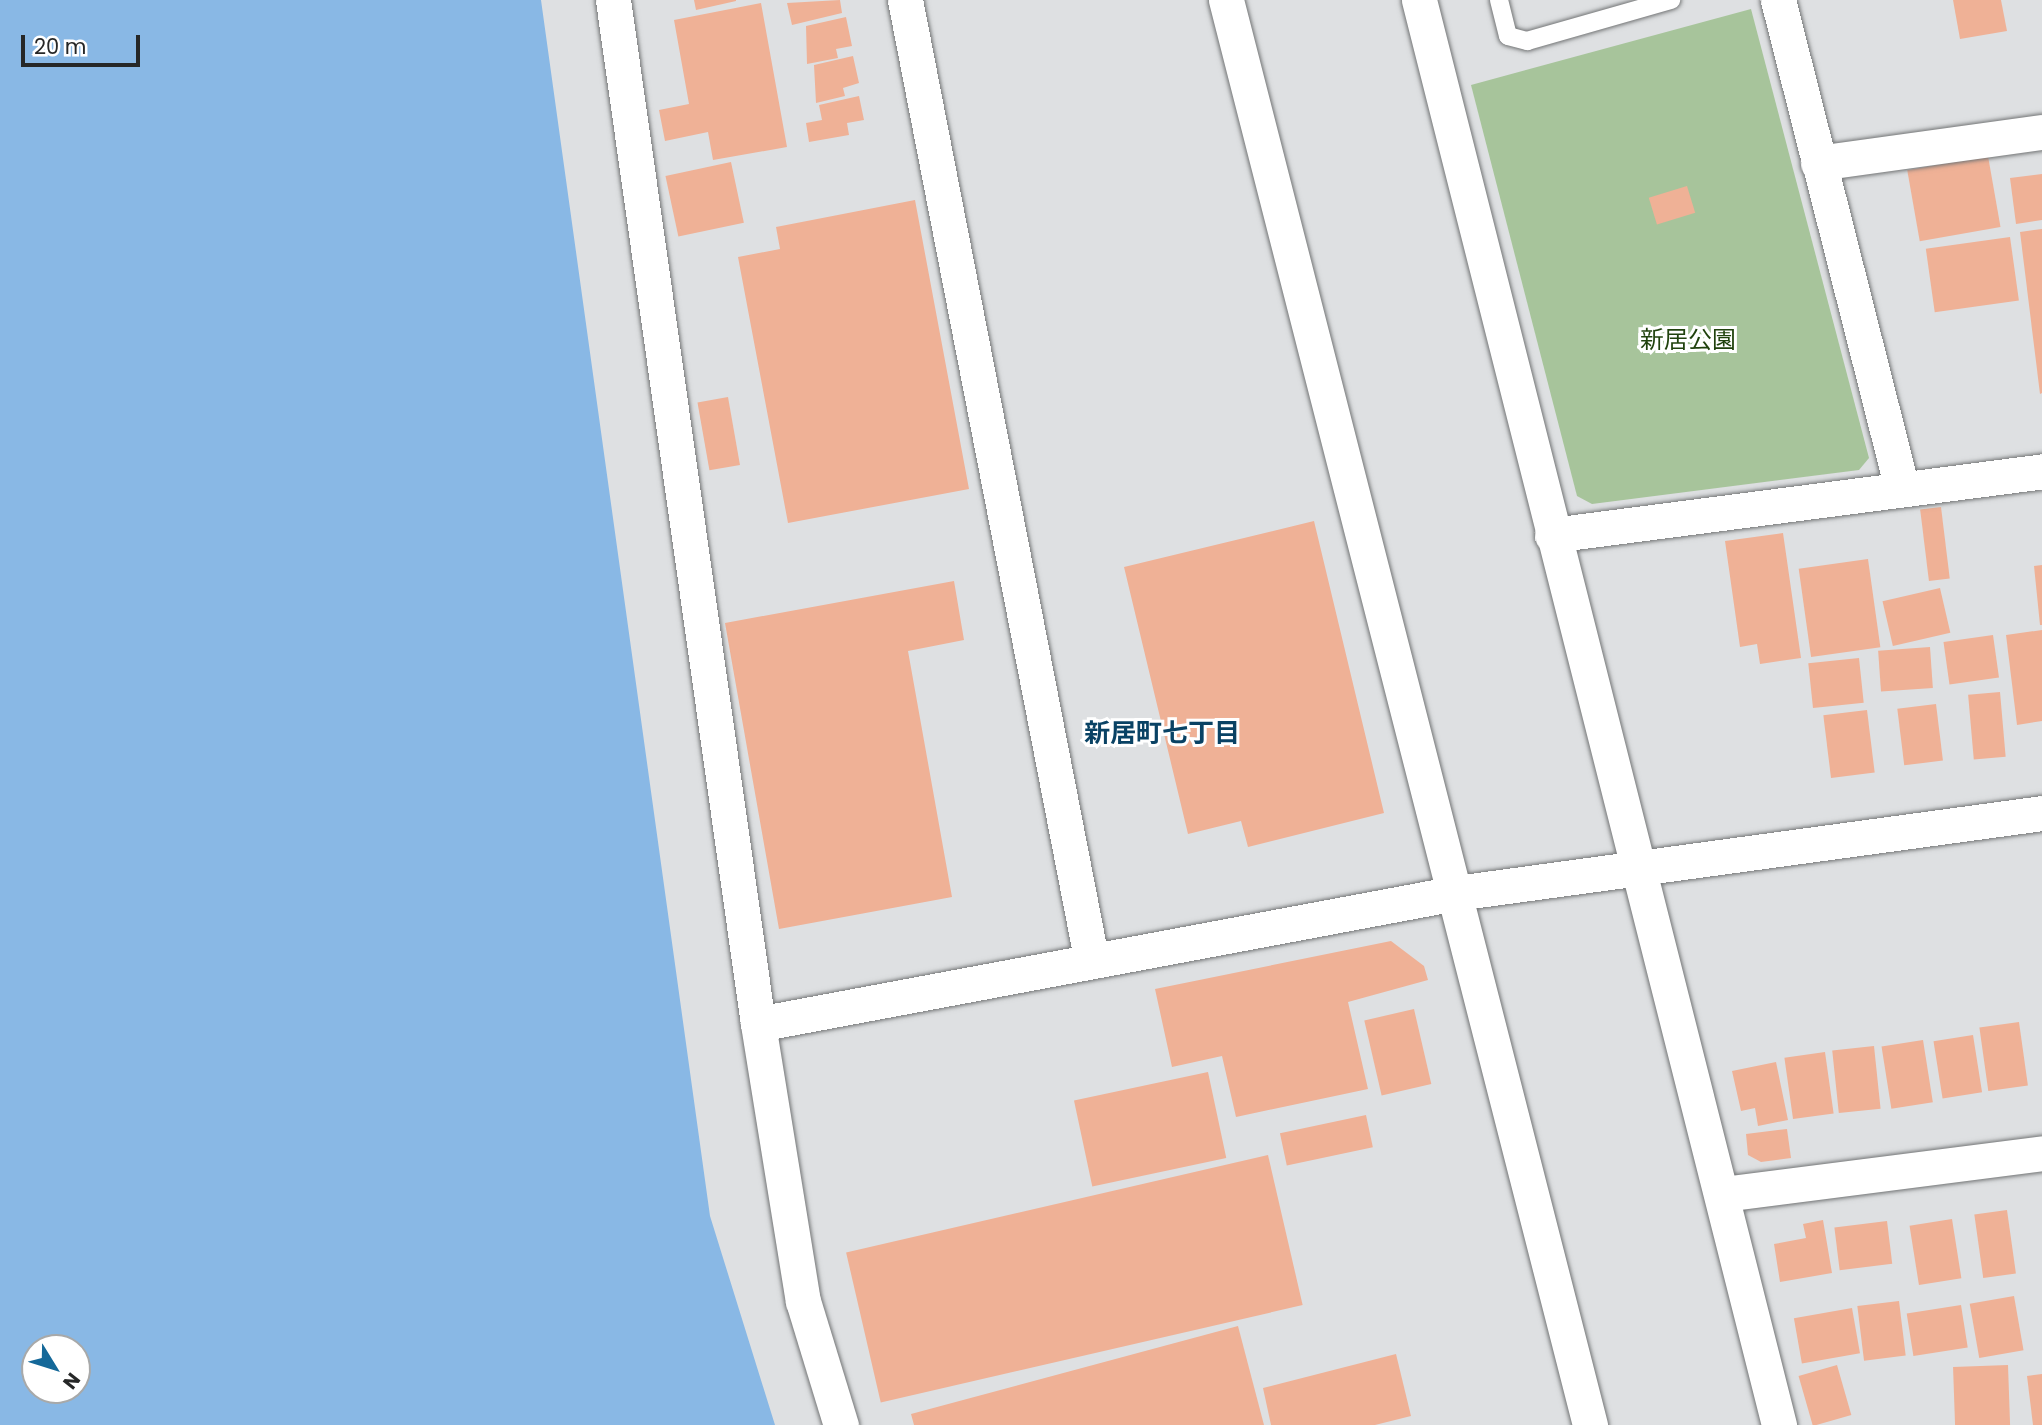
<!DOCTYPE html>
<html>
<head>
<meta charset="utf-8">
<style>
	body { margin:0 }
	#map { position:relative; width:2042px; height:1425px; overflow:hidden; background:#dee0e2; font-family:Poppins,"Noto Sans JP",sans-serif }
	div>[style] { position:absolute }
	.green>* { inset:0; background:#a7c49b }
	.water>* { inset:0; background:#89b8e5 }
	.building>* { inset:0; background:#efb196; transform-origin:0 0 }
	.roads { filter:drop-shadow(0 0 2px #737576) drop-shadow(0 0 2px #737576) }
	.lane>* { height:18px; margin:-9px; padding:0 9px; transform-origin:9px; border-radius:9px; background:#fff }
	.street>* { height:35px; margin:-17.5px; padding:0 17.5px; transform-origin:17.5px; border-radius:17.5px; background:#fff }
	span { translate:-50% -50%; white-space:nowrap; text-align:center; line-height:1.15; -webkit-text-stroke:6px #fff; paint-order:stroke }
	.park-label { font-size:24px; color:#20420d }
	.neighbourhood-label { font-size:26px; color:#094264; font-weight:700 }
	.north { position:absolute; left:21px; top:1334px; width:70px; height:70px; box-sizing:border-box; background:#fff; border:2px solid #a8a9a9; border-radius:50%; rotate:128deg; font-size:19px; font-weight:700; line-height:28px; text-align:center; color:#262727 }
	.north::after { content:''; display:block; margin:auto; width:24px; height:32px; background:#146899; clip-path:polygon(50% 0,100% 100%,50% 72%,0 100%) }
	.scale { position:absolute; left:21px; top:35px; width:119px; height:32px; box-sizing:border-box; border:4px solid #262727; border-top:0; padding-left:9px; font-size:21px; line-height:24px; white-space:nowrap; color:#262727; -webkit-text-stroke:5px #fff; paint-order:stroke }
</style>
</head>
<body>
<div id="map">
	<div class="green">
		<i style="clip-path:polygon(1751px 9px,1869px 458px,1859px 470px,1592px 504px,1577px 496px,1471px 85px)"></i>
	</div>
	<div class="water">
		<i style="clip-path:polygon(evenodd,0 0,541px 0,710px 1216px,775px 1425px,0 1425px,0 0,35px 1348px,77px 1348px,77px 1390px,35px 1390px,35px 1348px)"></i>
	</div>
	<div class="building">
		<i style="clip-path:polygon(694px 0,736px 0,736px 1px,696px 10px)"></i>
		<i style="clip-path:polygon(840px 0,842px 13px,792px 25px,787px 3px)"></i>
		<i style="clip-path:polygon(1953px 0,2001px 0,2007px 31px,1960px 39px)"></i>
		<i style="clip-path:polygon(761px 3px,787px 147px,713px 160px,708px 132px,665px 141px,659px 110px,689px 104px,674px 20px)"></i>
		<i style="clip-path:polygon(846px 17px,852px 46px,836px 49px,838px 58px,807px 64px,806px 26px)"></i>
		<i style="clip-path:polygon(853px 56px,859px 83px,843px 88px,845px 96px,816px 103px,814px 65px)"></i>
		<i style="clip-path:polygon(859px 96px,864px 120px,847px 123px,849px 135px,809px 142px,806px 123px,822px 120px,819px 105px)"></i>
		<i style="left:1988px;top:156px;width:72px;height:82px;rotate:80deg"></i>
		<i style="left:731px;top:162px;width:62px;height:67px;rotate:78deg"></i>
		<i style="clip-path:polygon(2042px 174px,2042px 220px,2016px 224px,2010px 178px)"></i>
		<i style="left:1687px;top:186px;width:28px;height:40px;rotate:73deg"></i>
		<i style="clip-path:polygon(915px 200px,969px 489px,788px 523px,738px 257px,780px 249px,776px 227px)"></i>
		<i style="clip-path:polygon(2042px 229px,2042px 393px,2040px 394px,2020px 232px)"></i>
		<i style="left:2010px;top:237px;width:64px;height:85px;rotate:82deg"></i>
		<i style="left:728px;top:397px;width:69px;height:31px;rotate:80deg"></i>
		<i style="left:1941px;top:507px;width:72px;height:21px;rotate:83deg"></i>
		<i style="clip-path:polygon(1314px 521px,1384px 813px,1248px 847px,1241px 821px,1188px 834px,1124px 567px)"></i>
		<i style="clip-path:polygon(1783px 533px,1801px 658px,1760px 664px,1757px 644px,1740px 647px,1725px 541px)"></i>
		<i style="left:1868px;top:559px;width:89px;height:70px;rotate:82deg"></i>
		<i style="clip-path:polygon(2042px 565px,2042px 625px,2040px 625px,2034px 566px)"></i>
		<i style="clip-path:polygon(954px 581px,964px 640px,908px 651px,952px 897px,779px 929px,725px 623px)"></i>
		<i style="left:1940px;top:588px;width:46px;height:59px;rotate:77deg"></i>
		<i style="clip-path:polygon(2042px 630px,2042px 721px,2017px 725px,2006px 635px)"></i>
		<i style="left:1993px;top:635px;width:43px;height:50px;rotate:82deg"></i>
		<i style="left:1930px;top:647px;width:41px;height:52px;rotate:86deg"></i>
		<i style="left:1859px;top:658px;width:45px;height:51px;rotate:84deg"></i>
		<i style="left:2000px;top:692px;width:65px;height:32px;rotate:85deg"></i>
		<i style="left:1936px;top:704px;width:57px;height:39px;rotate:83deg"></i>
		<i style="left:1867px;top:710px;width:63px;height:44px;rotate:83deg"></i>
		<i style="clip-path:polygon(1391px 941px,1424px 966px,1428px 980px,1348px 1002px,1368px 1089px,1236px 1117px,1222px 1056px,1172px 1067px,1155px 989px)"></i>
		<i style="left:1414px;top:1009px;width:77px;height:51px;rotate:77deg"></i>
		<i style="left:2019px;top:1022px;width:64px;height:40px;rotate:82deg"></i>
		<i style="left:1973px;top:1035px;width:58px;height:40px;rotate:81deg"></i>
		<i style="left:1923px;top:1040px;width:63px;height:42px;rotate:81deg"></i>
		<i style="left:1874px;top:1046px;width:63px;height:42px;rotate:84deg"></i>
		<i style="left:1825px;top:1052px;width:62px;height:41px;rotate:82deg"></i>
		<i style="clip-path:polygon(1776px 1062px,1788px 1120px,1758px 1126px,1755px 1108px,1741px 1111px,1732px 1071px)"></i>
		<i style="left:1208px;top:1072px;width:88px;height:137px;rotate:78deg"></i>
		<i style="left:1366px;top:1115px;width:33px;height:88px;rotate:78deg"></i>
		<i style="clip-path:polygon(1787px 1129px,1791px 1158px,1761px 1162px,1748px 1155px,1746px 1134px)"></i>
		<i style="left:1268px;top:1155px;width:154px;height:433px;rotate:77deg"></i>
		<i style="left:2007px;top:1210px;width:64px;height:33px;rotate:82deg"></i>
		<i style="left:1952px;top:1219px;width:60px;height:43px;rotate:81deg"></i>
		<i style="clip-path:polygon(1823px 1220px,1832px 1273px,1780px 1282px,1774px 1244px,1806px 1238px,1803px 1224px)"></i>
		<i style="left:1887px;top:1221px;width:43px;height:53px;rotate:83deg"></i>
		<i style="left:2014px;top:1296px;width:55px;height:45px;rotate:80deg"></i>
		<i style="left:1899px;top:1301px;width:55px;height:42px;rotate:83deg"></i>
		<i style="left:1961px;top:1305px;width:43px;height:55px;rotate:81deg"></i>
		<i style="left:1852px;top:1308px;width:46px;height:59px;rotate:80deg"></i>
		<i style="clip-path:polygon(1238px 1326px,1264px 1425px,914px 1425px,911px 1414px)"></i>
		<i style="clip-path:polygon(1396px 1354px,1411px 1416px,1375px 1425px,1271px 1425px,1263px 1388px)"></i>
		<i style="left:1837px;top:1365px;width:52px;height:40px;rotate:74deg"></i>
		<i style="left:2008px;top:1365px;width:60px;height:55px;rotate:88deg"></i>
		<i style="clip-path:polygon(2042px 1374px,2042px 1425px,2033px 1425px,2027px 1376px)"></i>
	</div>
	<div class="roads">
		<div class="lane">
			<i style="left:1499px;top:0;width:37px;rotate:76deg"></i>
			<i style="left:1508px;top:36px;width:20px;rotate:15deg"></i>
			<i style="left:1527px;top:41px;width:150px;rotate:-15.9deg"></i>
		</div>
		<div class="street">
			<i style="left:613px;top:0;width:1034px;rotate:81.94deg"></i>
			<i style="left:758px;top:1024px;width:281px;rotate:80.8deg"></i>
			<i style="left:803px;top:1301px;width:130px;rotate:73deg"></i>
			<i style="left:905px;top:0;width:976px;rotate:79.01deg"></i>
			<i style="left:1226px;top:0;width:1471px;rotate:75.67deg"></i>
			<i style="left:1419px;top:0;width:1470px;rotate:75.82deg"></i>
			<i style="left:1778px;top:0;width:504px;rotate:75.77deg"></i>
			<i style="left:1818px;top:163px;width:226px;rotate:-7.9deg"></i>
			<i style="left:1552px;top:535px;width:494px;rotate:-7.4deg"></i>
			<i style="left:758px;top:1024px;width:710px;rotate:-10.63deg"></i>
			<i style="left:1456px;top:893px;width:591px;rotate:-7.77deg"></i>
			<i style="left:1724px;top:1194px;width:321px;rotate:-7.3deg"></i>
		</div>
	</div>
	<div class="park-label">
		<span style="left:1688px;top:340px">新居公園</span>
	</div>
	<div class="neighbourhood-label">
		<span style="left:1162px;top:734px">新居町七丁目</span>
	</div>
	<div class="north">N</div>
	<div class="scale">20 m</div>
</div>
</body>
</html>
